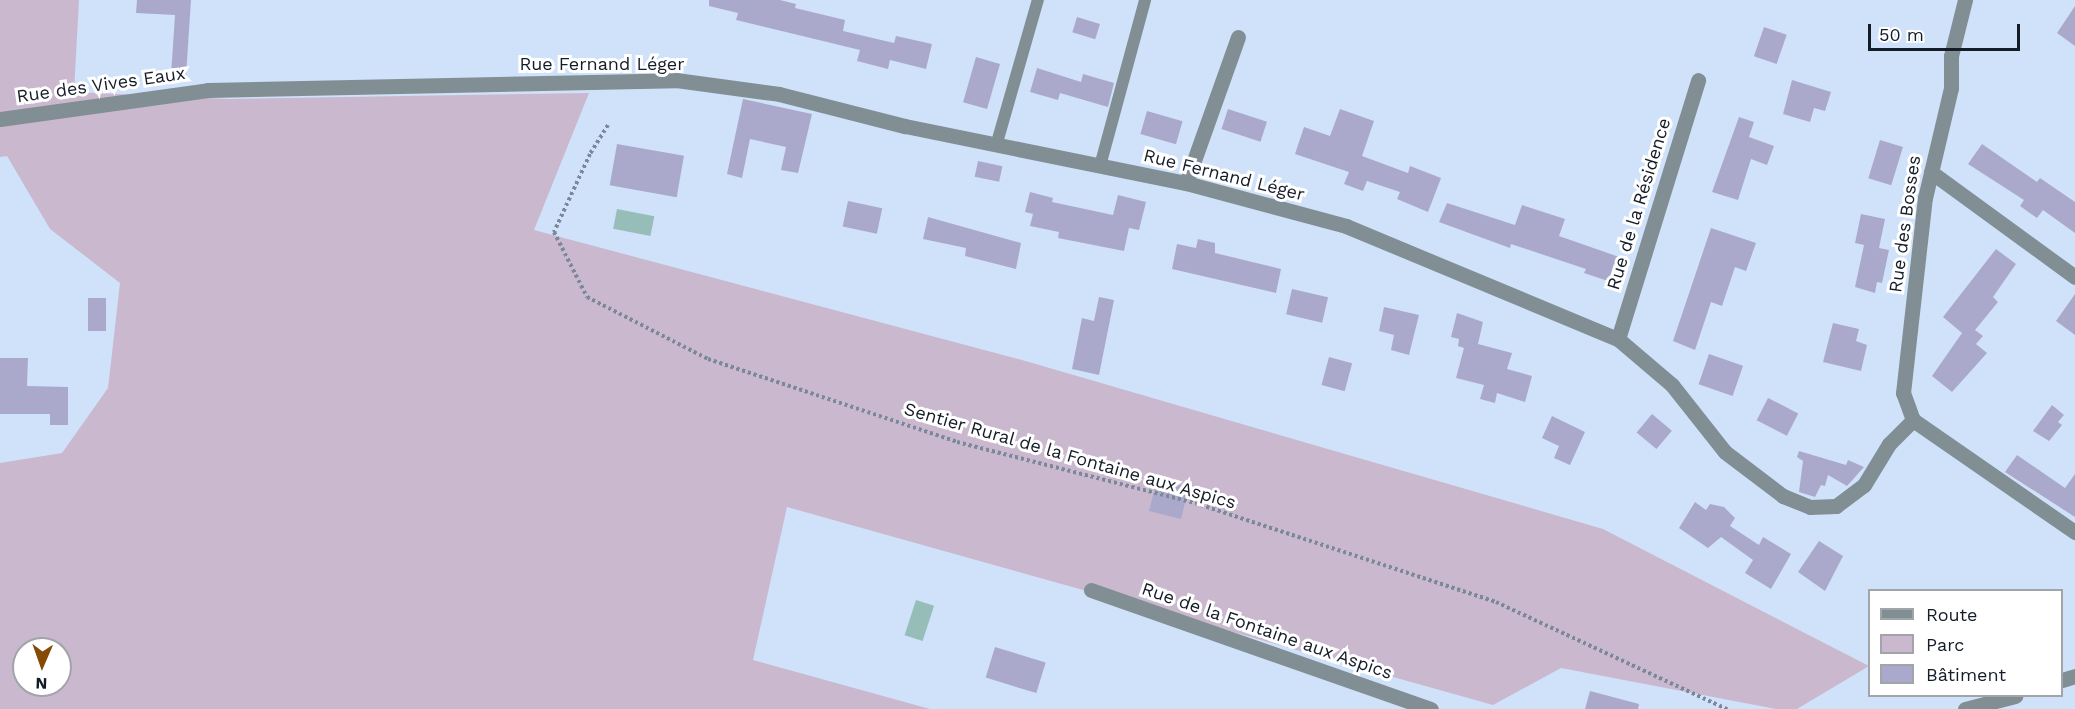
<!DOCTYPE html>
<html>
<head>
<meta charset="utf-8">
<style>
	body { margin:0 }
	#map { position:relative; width:2075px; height:709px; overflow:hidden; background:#d0e2fa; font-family:"Work Sans",sans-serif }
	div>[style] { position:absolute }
	.green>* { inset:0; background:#cab8ce }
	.water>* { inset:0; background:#97bdb9; transform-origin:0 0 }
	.building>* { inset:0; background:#aba9cb; transform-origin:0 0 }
	.path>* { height:4px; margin-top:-2px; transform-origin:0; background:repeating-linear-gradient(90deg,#7b889a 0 3px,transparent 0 6px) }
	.lane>* { height:12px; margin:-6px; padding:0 6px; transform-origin:6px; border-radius:6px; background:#818f94 }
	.street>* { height:15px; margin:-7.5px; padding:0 7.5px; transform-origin:7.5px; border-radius:7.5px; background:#818f94 }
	span { translate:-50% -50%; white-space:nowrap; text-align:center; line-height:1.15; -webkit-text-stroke:6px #fff; paint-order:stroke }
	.street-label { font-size:18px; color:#141c27 }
	.legend { position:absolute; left:1868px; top:589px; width:195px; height:108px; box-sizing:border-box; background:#fff; border:2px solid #a1a4a9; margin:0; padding:8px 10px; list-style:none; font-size:18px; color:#141c27 }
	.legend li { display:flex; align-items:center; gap:12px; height:30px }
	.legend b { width:30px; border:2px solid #a1a4a9 }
	.north { position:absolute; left:12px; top:637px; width:60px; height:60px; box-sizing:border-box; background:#fff; border:2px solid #a1a4a9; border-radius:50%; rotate:182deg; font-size:16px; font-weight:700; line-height:24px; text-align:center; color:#141c27 }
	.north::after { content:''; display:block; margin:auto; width:21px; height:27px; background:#864a07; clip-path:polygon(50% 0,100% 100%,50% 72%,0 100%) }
	.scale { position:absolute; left:1868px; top:24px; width:152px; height:27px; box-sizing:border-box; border:3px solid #141c27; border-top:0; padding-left:8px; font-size:18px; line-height:21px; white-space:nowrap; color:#141c27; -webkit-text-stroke:4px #fff; paint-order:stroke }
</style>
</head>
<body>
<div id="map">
	<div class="green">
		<i style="clip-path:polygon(evenodd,0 0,79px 0,74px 92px,230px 99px,589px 93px,534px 230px,1022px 360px,1603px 529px,1869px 666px,1797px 709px,1776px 709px,1561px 668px,1493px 705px,787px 507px,753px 660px,930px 709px,0 709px,0 463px,62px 453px,108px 388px,120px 283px,50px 229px,7px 156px,0 157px,0 0,24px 649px,60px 649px,60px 685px,24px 685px,24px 649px)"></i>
	</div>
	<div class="water">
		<i style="left:617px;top:209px;width:38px;height:20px;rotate:11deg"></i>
		<i style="left:916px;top:600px;width:19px;height:37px;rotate:18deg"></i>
	</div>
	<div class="building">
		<i style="clip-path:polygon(137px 0,191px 0,186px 76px,171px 75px,175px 15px,136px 13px)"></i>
		<i style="clip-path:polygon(709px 0,780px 0,796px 4px,795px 8px,845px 20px,843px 31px,894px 43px,896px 36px,932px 44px,926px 69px,890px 60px,888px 69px,857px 61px,860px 50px,736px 20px,738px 13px,709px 6px)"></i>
		<i style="clip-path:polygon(2075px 6px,2075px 46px,2057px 33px)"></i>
		<i style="left:1077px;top:17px;width:24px;height:16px;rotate:17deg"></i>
		<i style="left:1764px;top:27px;width:24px;height:31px;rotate:19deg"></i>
		<i style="left:976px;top:57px;width:25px;height:47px;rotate:16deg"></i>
		<i style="clip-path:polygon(1037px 68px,1081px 82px,1083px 74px,1114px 83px,1108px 107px,1060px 93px,1058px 100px,1030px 92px)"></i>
		<i style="clip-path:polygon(1792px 80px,1831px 92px,1825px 111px,1814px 108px,1810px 122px,1783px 114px)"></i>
		<i style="clip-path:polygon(743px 99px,812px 114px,798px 173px,781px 170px,786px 147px,750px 139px,742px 178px,727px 174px)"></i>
		<i style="left:1228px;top:109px;width:41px;height:21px;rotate:18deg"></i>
		<i style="clip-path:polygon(1340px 109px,1374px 121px,1362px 156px,1408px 173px,1410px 166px,1441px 178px,1428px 212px,1397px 199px,1400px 192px,1367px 181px,1363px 191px,1344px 184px,1349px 172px,1295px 154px,1304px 127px,1330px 136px)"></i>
		<i style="left:1147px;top:111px;width:37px;height:24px;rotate:16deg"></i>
		<i style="clip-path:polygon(1739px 117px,1754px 122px,1749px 137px,1774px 146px,1767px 165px,1751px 159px,1738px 200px,1712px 192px)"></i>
		<i style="left:1880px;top:140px;width:24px;height:40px;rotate:17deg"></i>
		<i style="left:617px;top:144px;width:68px;height:42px;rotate:10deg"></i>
		<i style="clip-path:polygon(1982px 144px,2037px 182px,2040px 178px,2075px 202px,2075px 233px,2043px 210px,2037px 218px,2020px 206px,2024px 200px,1968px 164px)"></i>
		<i style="left:978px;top:161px;width:25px;height:16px;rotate:12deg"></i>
		<i style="clip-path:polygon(1030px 192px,1053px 198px,1052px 202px,1113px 215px,1118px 195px,1146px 202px,1139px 230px,1129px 228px,1124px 251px,1058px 238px,1059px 232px,1030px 226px,1033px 214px,1025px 212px)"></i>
		<i style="left:848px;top:201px;width:35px;height:26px;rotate:12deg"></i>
		<i style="clip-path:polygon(1447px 203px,1515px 225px,1522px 205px,1565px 219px,1559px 236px,1622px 258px,1614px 283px,1584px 273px,1586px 269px,1511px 244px,1510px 248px,1439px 222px)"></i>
		<i style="clip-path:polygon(1861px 214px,1885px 219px,1879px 248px,1889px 250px,1882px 283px,1877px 282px,1875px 293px,1855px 287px,1864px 245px,1855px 243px)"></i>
		<i style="clip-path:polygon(928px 217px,1021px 243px,1016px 269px,965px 256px,966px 248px,923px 239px)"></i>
		<i style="clip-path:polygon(1711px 228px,1756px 243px,1746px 271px,1735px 267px,1722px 306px,1711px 302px,1695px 350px,1673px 341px)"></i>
		<i style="clip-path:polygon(1198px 239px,1215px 243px,1215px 253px,1281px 269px,1276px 293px,1172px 269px,1177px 244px,1196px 248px)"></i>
		<i style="clip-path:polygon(1996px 249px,2016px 264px,1993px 297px,1998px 302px,1975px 330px,1983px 336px,1976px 344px,1987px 353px,1952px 392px,1932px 376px,1962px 333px,1943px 317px)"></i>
		<i style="left:1292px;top:289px;width:37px;height:26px;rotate:13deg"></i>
		<i style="clip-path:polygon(2075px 294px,2075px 335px,2056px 321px)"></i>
		<i style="clip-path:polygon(1099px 297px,1114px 300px,1099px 375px,1072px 369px,1082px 318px,1094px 321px)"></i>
		<i style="left:88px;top:298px;width:18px;height:33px"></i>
		<i style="clip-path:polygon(1384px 307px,1419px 315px,1409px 355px,1391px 350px,1394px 335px,1379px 331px)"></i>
		<i style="clip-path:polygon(1457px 313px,1483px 322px,1478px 344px,1512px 353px,1507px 369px,1532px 376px,1525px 402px,1497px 393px,1495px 403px,1480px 399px,1484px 385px,1456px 378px,1464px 348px,1458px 346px,1459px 339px,1451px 337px)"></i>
		<i style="clip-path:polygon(1833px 323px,1859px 329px,1856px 341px,1867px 345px,1861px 371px,1823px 362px)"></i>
		<i style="left:1709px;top:354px;width:36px;height:32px;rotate:19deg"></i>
		<i style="left:1329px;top:357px;width:24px;height:29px;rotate:15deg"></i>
		<i style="clip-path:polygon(0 358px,28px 358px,27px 386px,68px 387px,68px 425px,50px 425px,50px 414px,0 414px)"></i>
		<i style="left:1768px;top:398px;width:34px;height:25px;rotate:27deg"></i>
		<i style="clip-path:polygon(2052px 405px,2064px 415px,2058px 422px,2062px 425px,2049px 441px,2033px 431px)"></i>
		<i style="left:1652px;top:414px;width:26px;height:24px;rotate:40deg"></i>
		<i style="clip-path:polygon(1552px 416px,1585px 432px,1570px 465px,1554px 458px,1559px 446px,1542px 438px)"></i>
		<i style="clip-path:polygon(1799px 451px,1846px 465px,1848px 460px,1864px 467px,1847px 486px,1828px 475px,1825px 486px,1821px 485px,1815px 497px,1799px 492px,1803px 461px,1797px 457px)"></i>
		<i style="clip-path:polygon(2017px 455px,2065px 488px,2075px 474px,2075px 517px,2005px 472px)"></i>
		<i style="left:1157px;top:479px;width:33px;height:33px;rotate:14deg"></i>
		<i style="clip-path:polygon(1695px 502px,1706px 510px,1710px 504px,1724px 507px,1735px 518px,1730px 526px,1759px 545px,1763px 537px,1791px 554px,1771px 589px,1745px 573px,1753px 560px,1721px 537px,1708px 548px,1679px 528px)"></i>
		<i style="clip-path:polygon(1819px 541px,1843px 556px,1825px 591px,1798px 572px)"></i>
		<i style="left:995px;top:647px;width:53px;height:32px;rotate:17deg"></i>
		<i style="clip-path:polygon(1590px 691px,1639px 704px,1638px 709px,1585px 709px)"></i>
	</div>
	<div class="path">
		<i style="left:608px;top:125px;width:34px;rotate:122deg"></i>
		<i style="left:590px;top:154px;width:86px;rotate:114.8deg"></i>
		<i style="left:554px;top:232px;width:73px;rotate:63.1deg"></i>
		<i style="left:587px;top:297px;width:136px;rotate:27.1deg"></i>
		<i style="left:708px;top:359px;width:262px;rotate:18.4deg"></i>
		<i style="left:957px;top:442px;width:246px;rotate:14.4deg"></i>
		<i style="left:1195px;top:503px;width:317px;rotate:18.2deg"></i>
		<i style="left:1496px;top:602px;width:255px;rotate:24.9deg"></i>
	</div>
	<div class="lane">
		<i style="left:996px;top:146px;width:152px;rotate:-74deg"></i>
		<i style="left:1100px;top:166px;width:172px;rotate:-74.8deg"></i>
	</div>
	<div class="street">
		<i style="left:0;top:119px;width:210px;rotate:-7.9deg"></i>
		<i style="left:208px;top:90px;width:468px;rotate:-1.2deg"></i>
		<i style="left:676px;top:80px;width:104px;rotate:7.7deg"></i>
		<i style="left:779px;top:94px;width:130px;rotate:14.3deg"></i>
		<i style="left:905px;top:126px;width:287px;rotate:11.5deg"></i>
		<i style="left:1186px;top:183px;width:166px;rotate:15deg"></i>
		<i style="left:1346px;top:226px;width:295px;rotate:22.6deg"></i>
		<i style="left:1618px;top:339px;width:71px;rotate:40.4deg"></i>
		<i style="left:1672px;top:385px;width:85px;rotate:51.7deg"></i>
		<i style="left:1725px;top:452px;width:73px;rotate:37.2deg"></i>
		<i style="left:1783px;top:496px;width:29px;rotate:22deg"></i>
		<i style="left:1810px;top:507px;width:26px;rotate:-2deg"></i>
		<i style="left:1836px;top:506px;width:35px;rotate:-37deg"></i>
		<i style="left:1864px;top:485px;width:48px;rotate:-58.6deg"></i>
		<i style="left:1889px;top:444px;width:34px;rotate:-45deg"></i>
		<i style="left:1931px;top:172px;width:178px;rotate:36.1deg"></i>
		<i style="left:1186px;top:183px;width:155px;rotate:-70.4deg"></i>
		<i style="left:1618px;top:339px;width:271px;rotate:-72.8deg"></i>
		<i style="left:1913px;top:420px;width:29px;rotate:-110deg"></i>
		<i style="left:1903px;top:393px;width:196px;rotate:-83.6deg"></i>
		<i style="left:1925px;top:198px;width:113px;rotate:-76.7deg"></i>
		<i style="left:1951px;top:88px;width:32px;rotate:-90deg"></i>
		<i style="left:1951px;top:56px;width:58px;rotate:-76deg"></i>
		<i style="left:1913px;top:420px;width:197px;rotate:34.7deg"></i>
		<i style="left:1091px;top:590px;width:360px;rotate:19.3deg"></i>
		<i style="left:2062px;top:680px;width:14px;rotate:-17deg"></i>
		<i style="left:1965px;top:709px;width:52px;rotate:-14.6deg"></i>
	</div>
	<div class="street-label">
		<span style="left:602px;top:64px">Rue Fernand Léger</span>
		<span style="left:101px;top:85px;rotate:-8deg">Rue des Vives Eaux</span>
		<span style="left:1224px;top:175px;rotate:14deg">Rue Fernand Léger</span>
		<span style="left:1639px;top:204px;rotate:-73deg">Rue de la Résidence</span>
		<span style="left:1905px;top:224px;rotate:-82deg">Rue des Bosses</span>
		<span style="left:1070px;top:456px;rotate:16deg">Sentier Rural de la Fontaine aux Aspics</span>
		<span style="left:1267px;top:631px;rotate:19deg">Rue de la Fontaine aux Aspics</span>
	</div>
	<ul class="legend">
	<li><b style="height:8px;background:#818f94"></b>Route</li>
	<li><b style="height:16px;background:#cab8ce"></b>Parc</li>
	<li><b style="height:16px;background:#aba9cb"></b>Bâtiment</li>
	</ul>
	<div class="north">N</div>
	<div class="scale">50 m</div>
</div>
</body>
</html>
